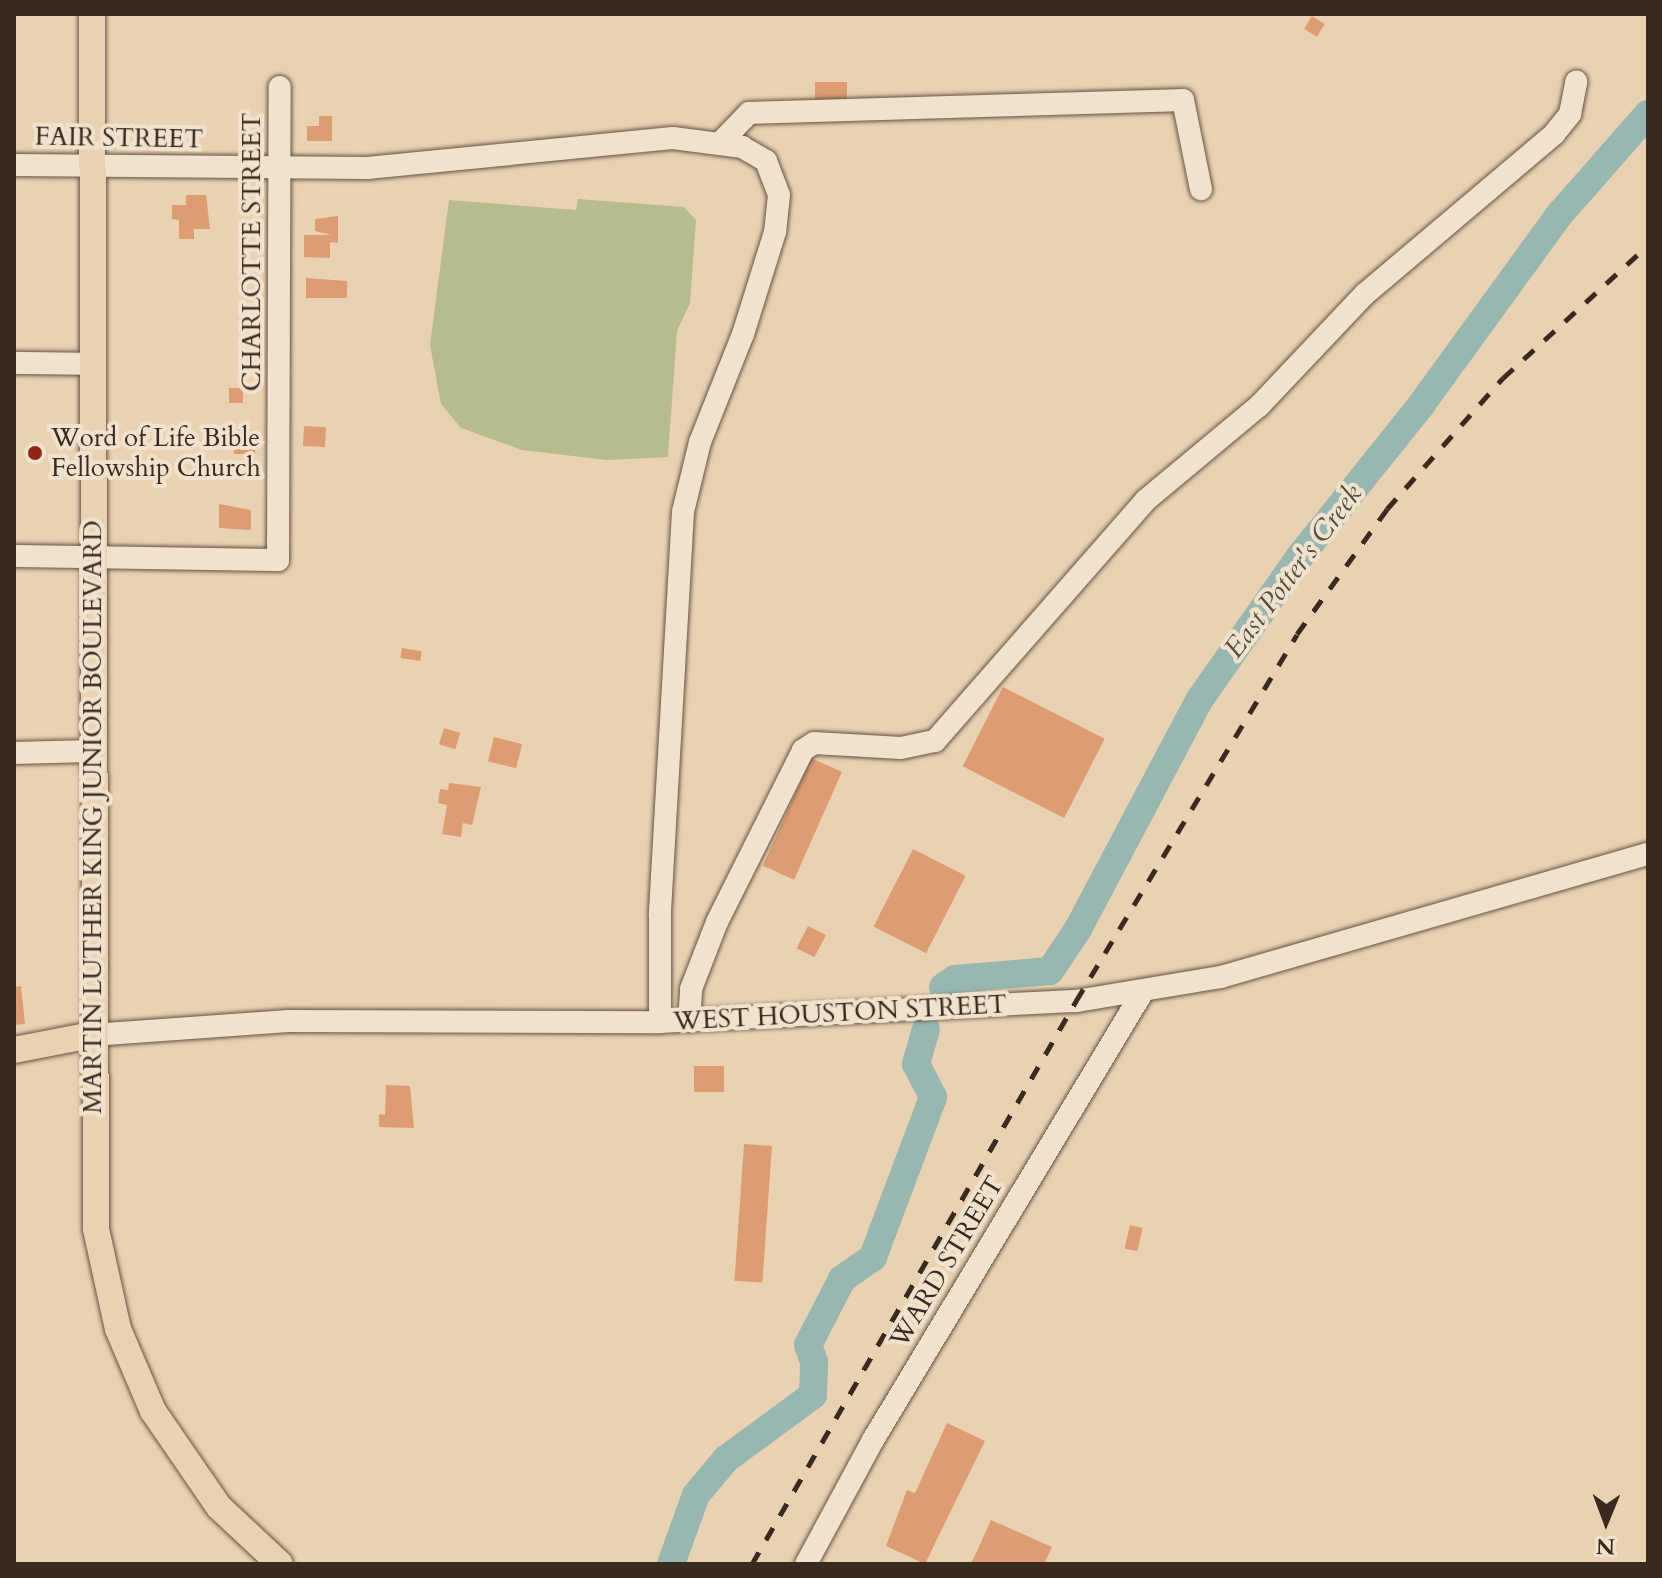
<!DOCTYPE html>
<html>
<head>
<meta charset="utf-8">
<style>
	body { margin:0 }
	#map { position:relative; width:1662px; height:1578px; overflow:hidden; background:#e9d2b2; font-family:Cardo,serif }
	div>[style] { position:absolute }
	.green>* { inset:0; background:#b6bc8c }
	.river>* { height:28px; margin:-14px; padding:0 14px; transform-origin:14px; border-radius:14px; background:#97b7b0 }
	.building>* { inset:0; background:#dd9c72; transform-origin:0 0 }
	.roads { filter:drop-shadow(0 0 2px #645444) drop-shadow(0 0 2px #645444) }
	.minor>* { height:22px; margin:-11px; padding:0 11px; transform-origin:11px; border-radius:11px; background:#f1e2cd }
	.major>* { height:26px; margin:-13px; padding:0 13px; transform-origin:13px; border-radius:13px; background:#e9d2b2 }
	.rail>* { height:5px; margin-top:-2.5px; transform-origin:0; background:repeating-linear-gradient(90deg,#382a1f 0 14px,transparent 0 28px) }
	.dots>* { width:22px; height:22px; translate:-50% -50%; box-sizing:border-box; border:4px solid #f1e2cd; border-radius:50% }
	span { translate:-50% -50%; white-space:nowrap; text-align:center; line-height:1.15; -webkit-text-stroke:8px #f1e2cd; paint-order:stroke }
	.street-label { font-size:26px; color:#382a1f }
	.poi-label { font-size:26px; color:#382a1f }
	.left { translate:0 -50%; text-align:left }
	.water-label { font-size:28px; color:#504d43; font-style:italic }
	.frame { position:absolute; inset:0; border:16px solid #382a1f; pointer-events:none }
	.north { position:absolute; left:1566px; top:1482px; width:80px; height:80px; -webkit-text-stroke:6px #f1e2cd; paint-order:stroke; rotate:181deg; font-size:22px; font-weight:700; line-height:32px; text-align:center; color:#382a1f }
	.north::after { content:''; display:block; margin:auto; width:28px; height:36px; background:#382a1f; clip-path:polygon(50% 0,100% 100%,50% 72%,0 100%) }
</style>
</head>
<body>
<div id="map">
	<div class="green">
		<i style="clip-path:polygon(578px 199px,684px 207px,696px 220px,690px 303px,677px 331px,668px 457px,607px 460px,522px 450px,461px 428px,441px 404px,430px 345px,449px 200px,576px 210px)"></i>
	</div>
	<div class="river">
		<i style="left:943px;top:987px;width:14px;rotate:-34deg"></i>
		<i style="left:955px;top:979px;width:95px;rotate:-4.8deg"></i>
		<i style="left:1050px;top:971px;width:50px;rotate:-56.3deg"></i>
		<i style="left:1078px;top:929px;width:260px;rotate:-62.1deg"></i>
		<i style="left:1200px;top:699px;width:176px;rotate:-55deg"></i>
		<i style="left:1301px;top:555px;width:192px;rotate:-51.3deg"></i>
		<i style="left:1421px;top:405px;width:236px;rotate:-54deg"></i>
		<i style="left:1560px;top:214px;width:133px;rotate:-48.7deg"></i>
		<i style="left:671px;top:1564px;width:73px;rotate:-70.1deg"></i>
		<i style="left:696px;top:1495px;width:47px;rotate:-50.2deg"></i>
		<i style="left:726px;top:1459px;width:108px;rotate:-36.3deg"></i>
		<i style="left:813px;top:1395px;width:33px;rotate:-88deg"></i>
		<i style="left:814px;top:1362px;width:18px;rotate:-109deg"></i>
		<i style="left:808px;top:1345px;width:74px;rotate:-62.7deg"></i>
		<i style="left:842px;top:1279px;width:38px;rotate:-35deg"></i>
		<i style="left:873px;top:1257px;width:171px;rotate:-69.4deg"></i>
		<i style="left:933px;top:1097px;width:37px;rotate:-117deg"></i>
		<i style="left:916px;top:1064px;width:36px;rotate:-74deg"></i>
	</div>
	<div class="building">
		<i style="left:1312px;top:16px;width:15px;height:15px;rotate:32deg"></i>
		<i style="left:847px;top:82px;width:19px;height:32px;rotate:90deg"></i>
		<i style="clip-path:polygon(319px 116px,332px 116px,332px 141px,307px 141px,307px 126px,319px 126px)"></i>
		<i style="clip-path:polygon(186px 195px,206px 195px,210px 229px,194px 229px,194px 239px,179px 239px,179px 220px,172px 219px,172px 205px,186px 205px)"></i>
		<i style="clip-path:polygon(338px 216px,338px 243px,330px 242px,330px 258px,304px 257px,304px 235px,331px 235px,315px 231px,315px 219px)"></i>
		<i style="clip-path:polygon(306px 278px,347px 281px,347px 298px,306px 298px)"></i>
		<i style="left:243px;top:388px;width:15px;height:14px;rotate:90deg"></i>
		<i style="left:304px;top:426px;width:22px;height:20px;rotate:3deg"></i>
		<i style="left:234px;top:430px;width:21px;height:24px"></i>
		<i style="clip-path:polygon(219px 504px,251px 510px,251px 530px,219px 528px)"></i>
		<i style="left:402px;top:648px;width:20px;height:10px;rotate:9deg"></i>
		<i style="left:1003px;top:687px;width:114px;height:89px;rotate:27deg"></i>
		<i style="left:444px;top:728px;width:17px;height:17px;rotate:17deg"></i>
		<i style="left:494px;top:737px;width:29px;height:25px;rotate:14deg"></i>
		<i style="left:811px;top:758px;width:34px;height:118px;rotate:24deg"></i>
		<i style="clip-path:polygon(449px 783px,481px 787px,472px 825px,463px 823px,461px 837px,442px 834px,447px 805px,438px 803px,440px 789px,448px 790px)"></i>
		<i style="left:913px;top:849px;width:59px;height:87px;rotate:27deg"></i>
		<i style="left:808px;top:926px;width:20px;height:25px;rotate:27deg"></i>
		<i style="clip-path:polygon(21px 986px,25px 1024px,14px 1025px,14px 987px)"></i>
		<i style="left:694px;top:1066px;width:30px;height:26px"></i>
		<i style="clip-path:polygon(386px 1085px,410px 1086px,414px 1128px,379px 1127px,379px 1114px,385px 1115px)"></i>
		<i style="left:744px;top:1144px;width:28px;height:137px;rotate:4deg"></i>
		<i style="left:1130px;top:1225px;width:13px;height:24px;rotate:13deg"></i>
		<i style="clip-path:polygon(947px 1423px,985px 1441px,925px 1564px,886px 1546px,907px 1490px,915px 1493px)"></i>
		<i style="clip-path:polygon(991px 1520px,1052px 1547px,1044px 1564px,971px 1564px)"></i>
	</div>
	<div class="roads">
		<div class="minor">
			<i style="left:721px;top:142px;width:40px;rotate:-46deg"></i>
			<i style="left:749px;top:113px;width:434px;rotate:-1.7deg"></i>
			<i style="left:1183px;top:100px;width:91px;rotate:78.6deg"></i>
			<i style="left:14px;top:165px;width:353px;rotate:0.5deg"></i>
			<i style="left:367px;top:168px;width:307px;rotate:-5.6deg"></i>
			<i style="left:673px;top:138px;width:70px;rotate:7.4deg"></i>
			<i style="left:742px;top:147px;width:28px;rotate:30deg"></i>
			<i style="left:766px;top:161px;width:36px;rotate:69deg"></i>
			<i style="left:779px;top:195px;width:37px;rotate:96deg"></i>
			<i style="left:775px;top:232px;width:107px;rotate:107.4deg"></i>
			<i style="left:743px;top:334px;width:116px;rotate:111.7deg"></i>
			<i style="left:700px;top:442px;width:72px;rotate:103.7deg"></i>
			<i style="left:683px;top:512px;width:404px;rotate:93.3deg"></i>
			<i style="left:660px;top:915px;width:107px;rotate:90deg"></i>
			<i style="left:14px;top:363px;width:78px;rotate:0.7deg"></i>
			<i style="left:14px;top:556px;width:264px;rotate:0.9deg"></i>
			<i style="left:278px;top:560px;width:473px;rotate:-89.8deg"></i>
			<i style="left:14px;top:753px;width:77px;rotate:-1.5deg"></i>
			<i style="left:689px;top:1021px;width:32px;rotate:-86deg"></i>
			<i style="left:691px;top:989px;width:72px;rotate:-68.8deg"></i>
			<i style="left:717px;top:922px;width:192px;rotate:-63.4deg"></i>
			<i style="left:803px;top:750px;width:13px;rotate:-32deg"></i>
			<i style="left:814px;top:743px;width:87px;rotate:3.3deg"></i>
			<i style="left:901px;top:748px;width:35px;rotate:-12deg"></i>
			<i style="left:935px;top:741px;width:320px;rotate:-48.8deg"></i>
			<i style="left:1146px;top:500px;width:147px;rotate:-39.8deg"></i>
			<i style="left:1259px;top:406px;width:154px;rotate:-46.6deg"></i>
			<i style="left:1365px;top:294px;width:248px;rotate:-40.2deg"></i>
			<i style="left:1554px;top:134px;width:26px;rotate:-51deg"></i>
			<i style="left:1570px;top:114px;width:33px;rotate:-79deg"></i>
			<i style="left:92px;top:1035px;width:197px;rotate:-4.1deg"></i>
			<i style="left:289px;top:1021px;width:371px;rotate:0.2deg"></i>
			<i style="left:660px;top:1022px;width:417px;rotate:-2.9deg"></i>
			<i style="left:1076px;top:1001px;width:147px;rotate:-9.4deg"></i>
			<i style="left:1221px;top:977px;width:444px;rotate:-16.1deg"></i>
			<i style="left:806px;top:1564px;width:141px;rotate:-61.6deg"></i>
			<i style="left:873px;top:1440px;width:522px;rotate:-58.96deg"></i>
		</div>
		<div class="major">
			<i style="left:92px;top:14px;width:1215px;rotate:89.81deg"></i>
			<i style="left:96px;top:1229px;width:102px;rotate:77.6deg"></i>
			<i style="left:118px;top:1329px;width:89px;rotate:66.9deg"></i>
			<i style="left:153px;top:1411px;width:116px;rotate:55.5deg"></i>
			<i style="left:219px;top:1507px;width:83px;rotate:43.1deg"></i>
			<i style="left:14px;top:1050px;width:79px;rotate:-10.9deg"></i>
		</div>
	</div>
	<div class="rail">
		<i style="left:752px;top:1564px;width:650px;rotate:-60.08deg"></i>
		<i style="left:1076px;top:1001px;width:428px;rotate:-58.9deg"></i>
		<i style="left:1297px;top:634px;width:154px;rotate:-54.2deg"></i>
		<i style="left:1387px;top:509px;width:175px;rotate:-48.5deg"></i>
		<i style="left:1503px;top:378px;width:197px;rotate:-42.5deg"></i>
	</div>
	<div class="dots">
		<i style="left:35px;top:453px;background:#8f2418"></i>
	</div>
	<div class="street-label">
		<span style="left:119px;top:138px;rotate:1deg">FAIR STREET</span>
		<span style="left:252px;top:252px;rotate:-90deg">CHARLOTTE STREET</span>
		<span style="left:93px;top:817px;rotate:-90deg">MARTIN LUTHER KING JUNIOR BOULEVARD</span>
		<span style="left:840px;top:1013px;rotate:-3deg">WEST HOUSTON STREET</span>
		<span style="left:947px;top:1262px;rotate:-59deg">WARD STREET</span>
	</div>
	<div class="poi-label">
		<span class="left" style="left:51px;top:453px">Word of Life Bible<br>Fellowship Church</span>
	</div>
	<div class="water-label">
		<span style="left:1293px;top:571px;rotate:-53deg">East Potter's Creek</span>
	</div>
	<div class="frame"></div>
	<div class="north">N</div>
</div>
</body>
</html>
